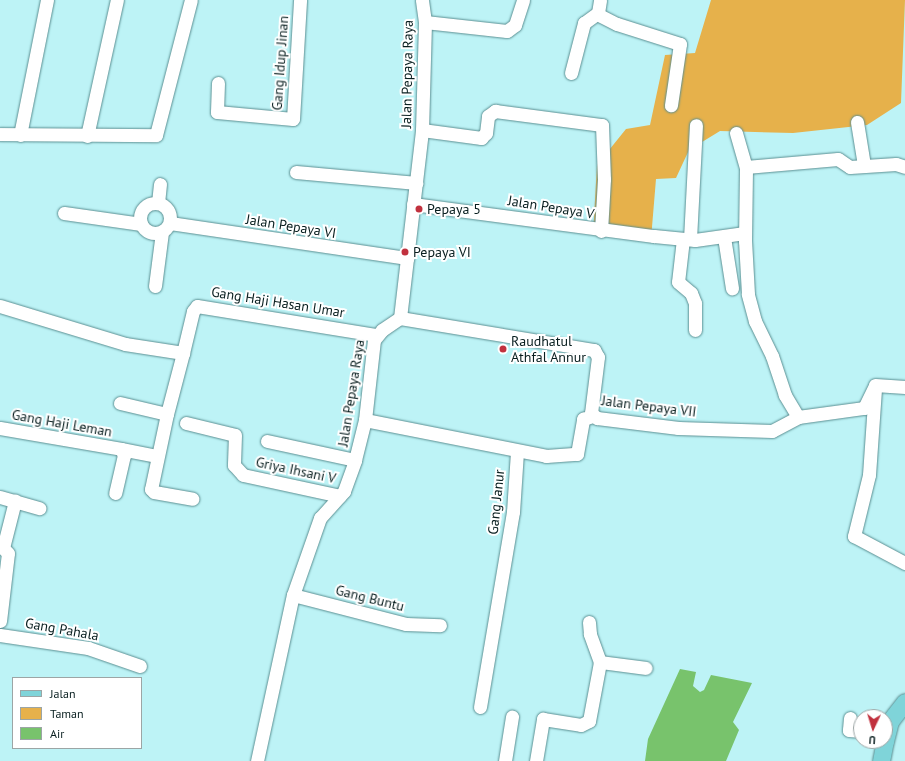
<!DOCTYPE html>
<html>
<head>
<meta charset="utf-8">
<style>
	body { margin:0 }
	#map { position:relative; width:905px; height:761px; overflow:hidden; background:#bdf3f6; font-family:"PT Sans",sans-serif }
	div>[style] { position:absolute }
	.green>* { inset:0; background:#e6b14b }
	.water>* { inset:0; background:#78c36c }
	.roads { filter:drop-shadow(0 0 1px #5b8f92) drop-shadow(0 0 1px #5b8f92) }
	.minor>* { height:13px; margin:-6.5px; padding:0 6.5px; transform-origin:6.5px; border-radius:6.5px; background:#fff }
	.minor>.ring { margin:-6.5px; padding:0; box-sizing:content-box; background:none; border:13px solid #fff; border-radius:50% }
	.major>* { height:17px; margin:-8.5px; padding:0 8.5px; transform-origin:8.5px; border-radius:8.5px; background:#7fd4d9 }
	.dots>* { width:11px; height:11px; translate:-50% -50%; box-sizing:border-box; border:2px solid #fff; border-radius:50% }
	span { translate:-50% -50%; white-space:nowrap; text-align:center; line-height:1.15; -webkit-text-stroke:4px #fff; paint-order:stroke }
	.street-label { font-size:14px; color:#081e1f }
	.poi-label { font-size:14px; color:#081e1f }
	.left { translate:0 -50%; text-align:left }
	.legend { position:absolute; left:12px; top:677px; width:130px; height:72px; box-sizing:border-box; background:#fff; border:1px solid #9ca5a5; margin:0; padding:5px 7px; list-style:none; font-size:12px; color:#081e1f }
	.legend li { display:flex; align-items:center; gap:8px; height:20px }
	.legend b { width:20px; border:1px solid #9ca5a5 }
	.north { position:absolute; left:853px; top:709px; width:40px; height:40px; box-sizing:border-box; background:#fff; border:1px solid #9ca5a5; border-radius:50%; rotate:184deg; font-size:11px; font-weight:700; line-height:16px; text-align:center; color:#081e1f }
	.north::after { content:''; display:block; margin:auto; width:14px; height:18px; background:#c1313e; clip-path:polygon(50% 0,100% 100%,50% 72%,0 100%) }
</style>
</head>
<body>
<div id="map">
	<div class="green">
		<i style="clip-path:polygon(711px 0,905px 0,901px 103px,867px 125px,793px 133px,720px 131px,689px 150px,676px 178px,656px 179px,651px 239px,593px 235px,597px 165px,626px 129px,650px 125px,665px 55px,695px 53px)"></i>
	</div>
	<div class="water">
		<i style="clip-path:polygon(680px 669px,696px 672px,693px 686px,700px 692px,704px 690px,711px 675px,752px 683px,733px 722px,739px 730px,726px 761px,645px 761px,648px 739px)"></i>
	</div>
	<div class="roads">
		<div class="minor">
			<i style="left:597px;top:14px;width:22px;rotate:27deg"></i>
			<i style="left:617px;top:24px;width:66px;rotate:17.6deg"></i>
			<i style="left:680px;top:44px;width:62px;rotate:98.4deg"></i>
			<i style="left:425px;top:22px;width:82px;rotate:6.3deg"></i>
			<i style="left:507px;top:31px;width:10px;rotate:-37deg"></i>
			<i style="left:515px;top:25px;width:26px;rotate:-72deg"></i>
			<i style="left:571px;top:73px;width:52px;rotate:-75.4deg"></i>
			<i style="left:584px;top:23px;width:17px;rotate:-36deg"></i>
			<i style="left:598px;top:13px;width:13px;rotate:-81deg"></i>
			<i style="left:218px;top:83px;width:29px;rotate:92deg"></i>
			<i style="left:217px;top:112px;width:76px;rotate:5.3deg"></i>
			<i style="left:293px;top:119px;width:119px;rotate:-86.6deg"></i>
			<i style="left:857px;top:122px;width:44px;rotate:80.8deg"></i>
			<i style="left:422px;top:130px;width:60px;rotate:7.7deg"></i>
			<i style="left:481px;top:138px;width:7px;rotate:-45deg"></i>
			<i style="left:486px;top:133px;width:17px;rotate:-83deg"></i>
			<i style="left:488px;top:116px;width:9px;rotate:-36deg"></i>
			<i style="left:495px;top:111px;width:108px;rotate:7.5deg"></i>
			<i style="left:602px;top:125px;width:54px;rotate:87.9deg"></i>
			<i style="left:604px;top:179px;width:52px;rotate:93.3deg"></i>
			<i style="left:736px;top:133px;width:35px;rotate:74deg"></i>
			<i style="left:0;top:134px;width:156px;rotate:0.4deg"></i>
			<i style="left:156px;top:135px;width:139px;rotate:-75.5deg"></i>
			<i style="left:20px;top:135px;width:138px;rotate:-78.7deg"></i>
			<i style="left:87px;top:136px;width:139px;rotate:-77.6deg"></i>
			<i style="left:296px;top:172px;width:121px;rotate:5.2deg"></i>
			<i class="ring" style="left:140px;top:203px;width:17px;height:17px"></i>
			<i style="left:158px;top:203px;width:19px;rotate:-84deg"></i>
			<i style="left:413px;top:204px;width:243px;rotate:7.6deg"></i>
			<i style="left:654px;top:236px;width:41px;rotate:5.6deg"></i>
			<i style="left:695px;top:240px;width:50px;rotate:-8deg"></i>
			<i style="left:64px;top:213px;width:78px;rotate:8.1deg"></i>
			<i style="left:170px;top:223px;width:240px;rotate:8.4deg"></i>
			<i style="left:724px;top:237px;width:52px;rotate:81.1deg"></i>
			<i style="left:683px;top:239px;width:43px;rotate:96.6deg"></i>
			<i style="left:678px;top:282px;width:17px;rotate:40deg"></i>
			<i style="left:691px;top:293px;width:11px;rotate:68deg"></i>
			<i style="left:695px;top:303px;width:27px;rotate:90deg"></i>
			<i style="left:690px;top:239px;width:114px;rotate:-87deg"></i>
			<i style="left:155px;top:286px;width:54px;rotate:-82.6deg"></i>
			<i style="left:0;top:306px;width:131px;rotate:16.9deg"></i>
			<i style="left:125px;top:344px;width:59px;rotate:8.8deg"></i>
			<i style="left:183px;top:353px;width:43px;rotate:-76.6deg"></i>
			<i style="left:193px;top:311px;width:6px;rotate:-51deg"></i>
			<i style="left:197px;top:306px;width:182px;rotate:9.2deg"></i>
			<i style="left:400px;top:318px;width:197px;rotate:9.4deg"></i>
			<i style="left:594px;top:350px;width:8px;rotate:60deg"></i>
			<i style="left:598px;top:357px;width:56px;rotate:97.1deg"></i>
			<i style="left:591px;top:413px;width:8px;rotate:40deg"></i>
			<i style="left:597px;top:418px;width:82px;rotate:7deg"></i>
			<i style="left:678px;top:428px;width:94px;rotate:1.8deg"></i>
			<i style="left:772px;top:431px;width:30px;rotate:-28deg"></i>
			<i style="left:798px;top:417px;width:67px;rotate:-7.8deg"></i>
			<i style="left:864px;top:408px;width:25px;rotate:-64deg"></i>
			<i style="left:875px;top:385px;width:30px;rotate:4deg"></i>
			<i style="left:875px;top:389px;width:86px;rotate:94deg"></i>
			<i style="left:869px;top:475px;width:63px;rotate:103.8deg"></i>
			<i style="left:854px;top:536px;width:58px;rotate:27.9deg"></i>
			<i style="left:120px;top:403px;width:48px;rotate:13.2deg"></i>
			<i style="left:167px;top:414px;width:77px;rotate:102deg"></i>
			<i style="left:151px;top:489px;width:4px;rotate:45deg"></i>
			<i style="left:154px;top:492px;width:39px;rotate:10deg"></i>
			<i style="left:167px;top:414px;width:63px;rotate:-75.3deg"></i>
			<i style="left:798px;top:417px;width:26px;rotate:-121deg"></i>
			<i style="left:785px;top:395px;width:41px;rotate:-108.4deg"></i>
			<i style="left:772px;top:356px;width:39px;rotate:-116deg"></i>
			<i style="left:755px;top:321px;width:28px;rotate:-105deg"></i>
			<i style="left:748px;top:294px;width:53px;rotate:-93.2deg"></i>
			<i style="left:745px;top:241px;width:74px;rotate:-89.2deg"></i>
			<i style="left:746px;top:167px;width:92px;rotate:-5deg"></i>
			<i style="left:838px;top:159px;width:14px;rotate:34deg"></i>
			<i style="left:850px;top:167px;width:46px;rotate:-3.7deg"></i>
			<i style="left:896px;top:164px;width:9px;rotate:18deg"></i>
			<i style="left:365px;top:420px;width:185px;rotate:11.2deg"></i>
			<i style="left:546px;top:456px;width:31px;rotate:-4deg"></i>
			<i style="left:577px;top:454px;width:36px;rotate:-80deg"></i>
			<i style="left:583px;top:419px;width:10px;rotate:-17deg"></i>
			<i style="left:186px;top:423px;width:50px;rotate:13.8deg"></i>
			<i style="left:235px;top:435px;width:30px;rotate:92deg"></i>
			<i style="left:234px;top:465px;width:13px;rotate:48deg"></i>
			<i style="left:243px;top:475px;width:99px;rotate:12.2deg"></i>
			<i style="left:0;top:428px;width:123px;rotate:9.8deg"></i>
			<i style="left:121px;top:449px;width:7px;rotate:63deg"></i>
			<i style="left:124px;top:455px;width:39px;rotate:103deg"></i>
			<i style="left:267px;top:441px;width:90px;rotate:12.2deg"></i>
			<i style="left:121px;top:449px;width:37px;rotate:11deg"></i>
			<i style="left:0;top:497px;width:41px;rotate:15.8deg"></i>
			<i style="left:293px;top:595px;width:117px;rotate:14.4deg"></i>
			<i style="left:406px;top:624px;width:34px;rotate:2deg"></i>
			<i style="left:0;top:621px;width:68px;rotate:-83.3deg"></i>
			<i style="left:8px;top:553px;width:7px;rotate:-135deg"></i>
			<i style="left:3px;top:548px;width:49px;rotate:-75.7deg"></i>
			<i style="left:0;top:635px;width:89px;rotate:8.4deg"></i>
			<i style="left:88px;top:648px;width:55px;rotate:19.1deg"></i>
			<i style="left:600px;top:662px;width:46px;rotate:7.4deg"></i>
			<i style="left:480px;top:707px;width:198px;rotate:-80.4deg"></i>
			<i style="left:513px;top:512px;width:60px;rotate:-86.2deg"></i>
			<i style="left:850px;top:718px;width:12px;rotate:95deg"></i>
			<i style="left:849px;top:730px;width:12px;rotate:5deg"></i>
			<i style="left:257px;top:761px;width:170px;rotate:-77.8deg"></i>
			<i style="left:293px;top:595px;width:82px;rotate:-70.7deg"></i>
			<i style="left:320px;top:518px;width:36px;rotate:-48deg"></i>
			<i style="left:344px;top:491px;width:33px;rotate:-70deg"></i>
			<i style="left:355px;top:460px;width:41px;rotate:-76deg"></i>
			<i style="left:365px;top:420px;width:81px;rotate:-83.6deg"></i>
			<i style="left:374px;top:340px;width:13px;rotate:-51deg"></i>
			<i style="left:382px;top:330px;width:22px;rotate:-34deg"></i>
			<i style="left:400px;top:318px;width:189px;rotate:-83.3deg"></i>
			<i style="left:422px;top:130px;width:108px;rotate:-88.4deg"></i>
			<i style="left:425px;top:22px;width:22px;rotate:-98deg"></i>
			<i style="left:505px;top:761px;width:45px;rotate:-81deg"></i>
			<i style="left:536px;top:761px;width:43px;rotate:-80.5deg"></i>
			<i style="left:543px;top:719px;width:38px;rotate:9deg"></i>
			<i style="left:581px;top:725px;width:9px;rotate:-27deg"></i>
			<i style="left:589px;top:721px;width:60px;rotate:-79.4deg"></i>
			<i style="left:600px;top:662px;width:30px;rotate:-110deg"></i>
			<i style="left:590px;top:634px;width:12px;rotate:-95deg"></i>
		</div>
		<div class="major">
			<i style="left:885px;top:741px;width:21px;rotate:-76deg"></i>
			<i style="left:890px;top:721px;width:24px;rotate:-52deg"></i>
			<i style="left:881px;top:761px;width:20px;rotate:-79deg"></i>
		</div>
	</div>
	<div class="dots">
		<i style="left:419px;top:209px;background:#c1313e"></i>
		<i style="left:405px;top:252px;background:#c1313e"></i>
		<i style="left:503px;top:349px;background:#c1313e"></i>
	</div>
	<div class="street-label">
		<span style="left:280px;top:63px;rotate:-86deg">Gang Idup Jinan</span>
		<span style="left:407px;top:74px;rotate:-89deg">Jalan Pepaya Raya</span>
		<span style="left:551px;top:207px;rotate:9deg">Jalan Pepaya V</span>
		<span style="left:291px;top:226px;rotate:9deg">Jalan Pepaya VI</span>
		<span style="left:278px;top:302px;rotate:9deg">Gang Haji Hasan Umar</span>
		<span style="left:351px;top:393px;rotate:-81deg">Jalan Pepaya Raya</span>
		<span style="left:649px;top:406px;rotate:7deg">Jalan Pepaya VII</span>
		<span style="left:62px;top:423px;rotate:10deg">Gang Haji Leman</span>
		<span style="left:296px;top:470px;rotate:12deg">Griya Ihsani V</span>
		<span style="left:496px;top:502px;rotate:-84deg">Gang Janur</span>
		<span style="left:370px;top:598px;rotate:14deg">Gang Buntu</span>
		<span style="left:62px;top:629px;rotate:10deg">Gang Pahala</span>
	</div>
	<div class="poi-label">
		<span class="left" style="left:427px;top:209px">Pepaya 5</span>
		<span class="left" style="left:413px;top:252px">Pepaya VI</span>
		<span class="left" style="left:511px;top:349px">Raudhatul<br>Athfal Annur</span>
	</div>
	<ul class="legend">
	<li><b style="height:5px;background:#7fd4d9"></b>Jalan</li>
	<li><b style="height:11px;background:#e6b14b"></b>Taman</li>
	<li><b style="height:11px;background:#78c36c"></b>Air</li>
	</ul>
	<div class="north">U</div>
</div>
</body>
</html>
